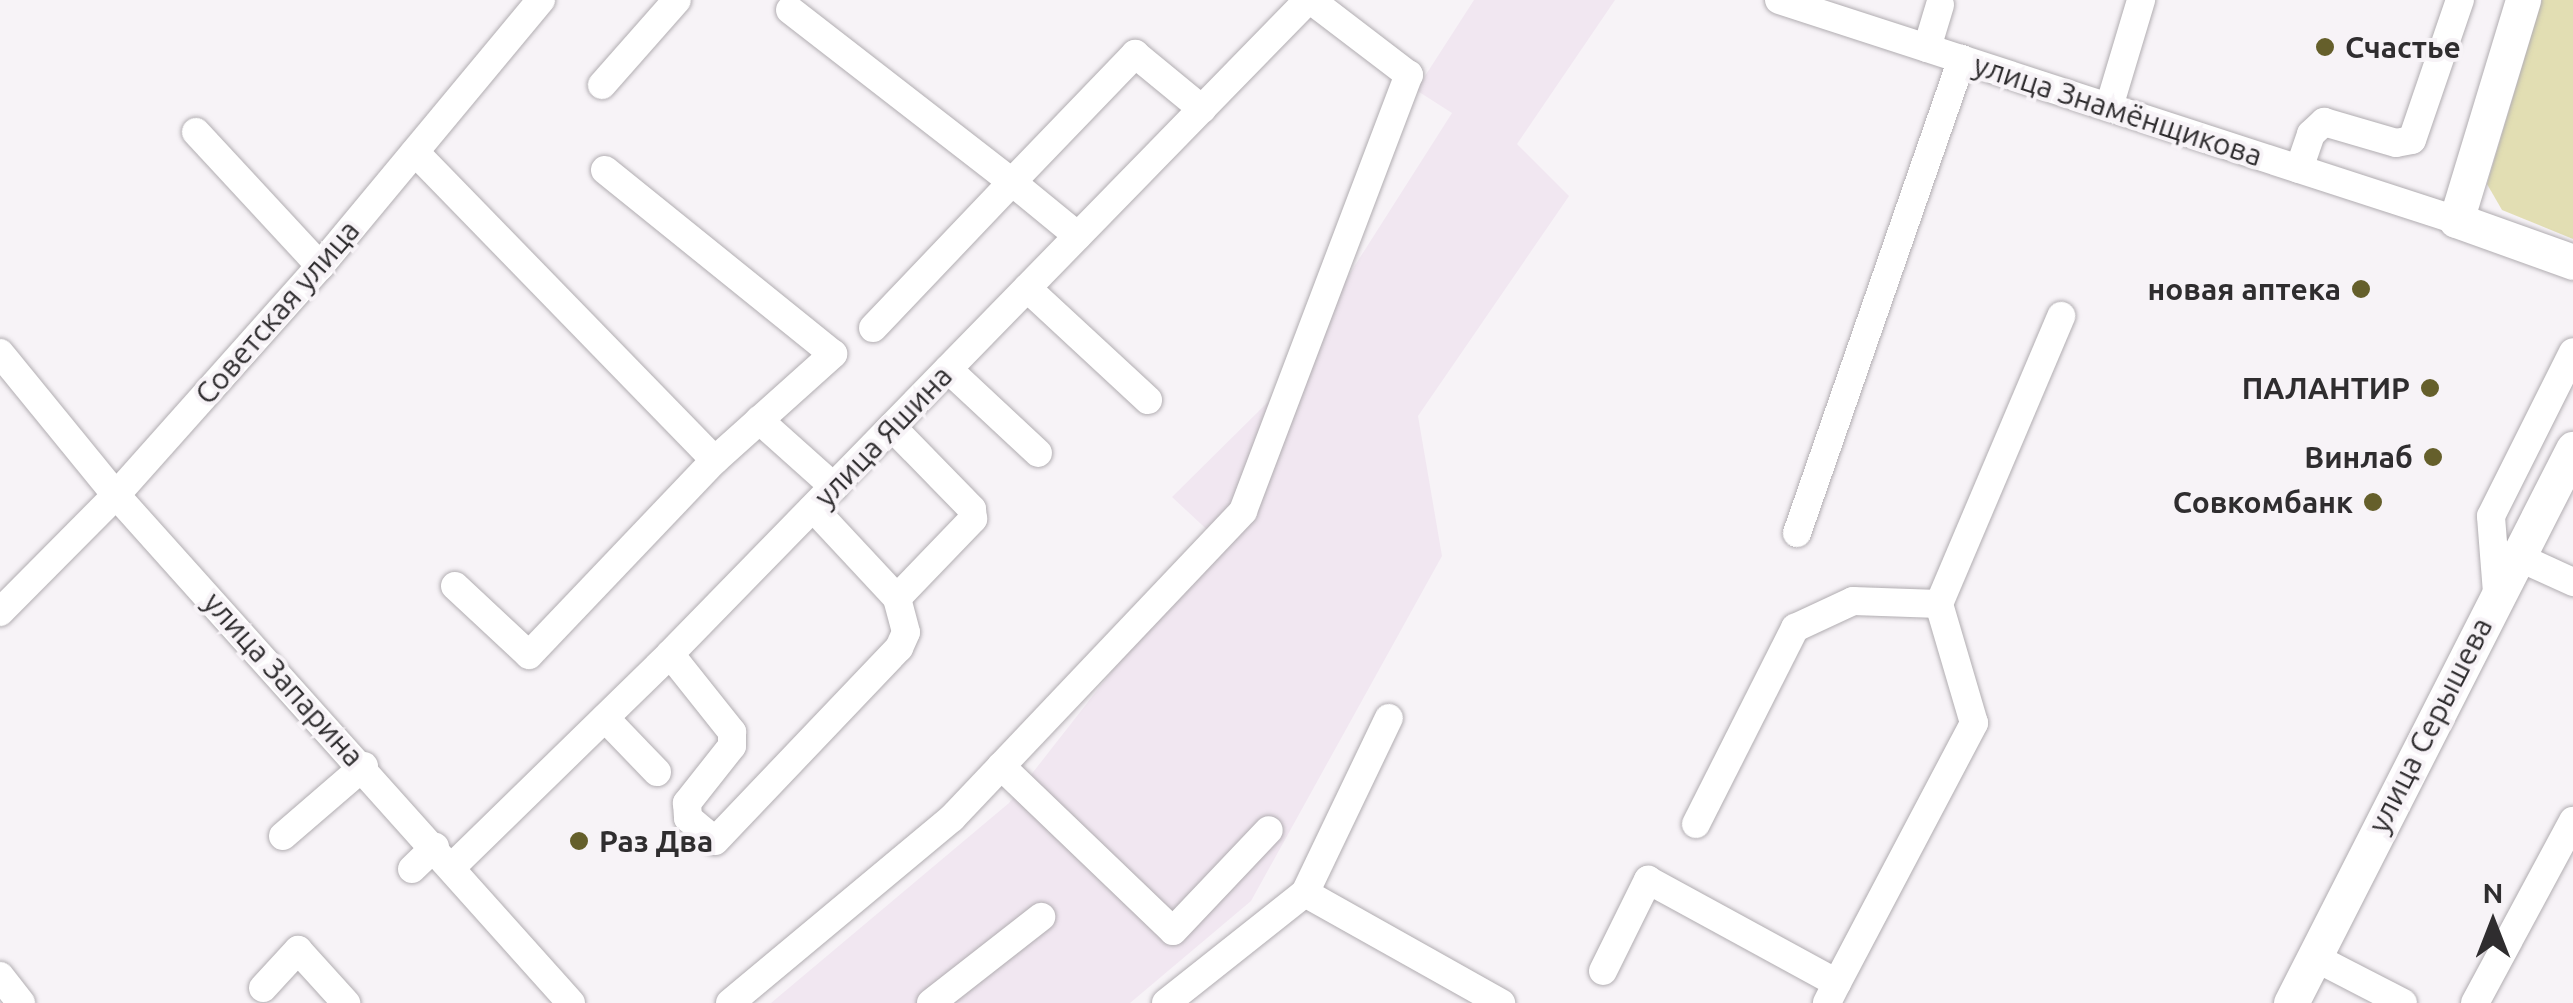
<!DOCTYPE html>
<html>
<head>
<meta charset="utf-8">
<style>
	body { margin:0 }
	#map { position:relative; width:2573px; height:1003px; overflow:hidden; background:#f7f3f7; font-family:Ubuntu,sans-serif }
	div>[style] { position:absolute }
	.built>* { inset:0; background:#f1e7f1 }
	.green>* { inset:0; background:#e2deb3 }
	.roads { filter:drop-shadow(0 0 2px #b1adb1) drop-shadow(0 0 2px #b1adb1) }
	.minor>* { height:28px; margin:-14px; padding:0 14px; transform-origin:14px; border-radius:14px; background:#fff }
	.major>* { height:35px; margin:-17.5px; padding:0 17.5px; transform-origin:17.5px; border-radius:17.5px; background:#fff }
	.dots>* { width:28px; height:28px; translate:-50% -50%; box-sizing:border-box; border:5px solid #f7f3f7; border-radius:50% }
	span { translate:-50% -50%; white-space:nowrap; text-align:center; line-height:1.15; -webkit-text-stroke:8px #f7f3f7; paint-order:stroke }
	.poi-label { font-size:30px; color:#2f2d2f; font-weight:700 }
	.left { translate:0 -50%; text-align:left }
	.right { translate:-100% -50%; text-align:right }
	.street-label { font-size:30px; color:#2f2d2f }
	.north { position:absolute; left:2443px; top:873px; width:100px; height:100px; -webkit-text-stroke:8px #f7f3f7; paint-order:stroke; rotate:0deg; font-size:28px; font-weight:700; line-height:40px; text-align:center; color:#2f2d2f }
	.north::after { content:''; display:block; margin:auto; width:35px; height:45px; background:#2f2d2f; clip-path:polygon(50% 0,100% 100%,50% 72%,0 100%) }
</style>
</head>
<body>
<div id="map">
	<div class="built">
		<i style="clip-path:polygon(1474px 0,1615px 0,1517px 144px,1569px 196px,1418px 416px,1442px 556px,1251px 901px,1130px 1003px,771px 1003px,1009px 803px,1216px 538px,1172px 497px,1268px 402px,1452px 113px,1416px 90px)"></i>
	</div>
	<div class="green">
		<i style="clip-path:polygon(2542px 0,2573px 0,2573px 239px,2502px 210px,2487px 184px)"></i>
	</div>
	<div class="roads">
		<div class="minor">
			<i style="left:1779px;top:0;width:712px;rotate:18deg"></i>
			<i style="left:790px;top:10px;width:281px;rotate:37.8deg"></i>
			<i style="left:1012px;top:182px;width:178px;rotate:-46.1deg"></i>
			<i style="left:1135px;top:54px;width:87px;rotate:39.4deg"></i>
			<i style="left:1927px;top:48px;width:45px;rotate:-73.2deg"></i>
			<i style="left:602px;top:85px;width:113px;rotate:-48.6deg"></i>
			<i style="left:2109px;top:107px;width:112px;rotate:-73.3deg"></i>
			<i style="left:196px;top:132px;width:183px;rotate:47.2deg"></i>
			<i style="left:415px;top:152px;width:430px;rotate:45.8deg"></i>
			<i style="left:2299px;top:169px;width:37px;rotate:-71deg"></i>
			<i style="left:2311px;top:134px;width:18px;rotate:-43deg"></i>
			<i style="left:2324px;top:122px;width:75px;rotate:16.3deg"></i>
			<i style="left:2396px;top:143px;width:16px;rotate:-11deg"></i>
			<i style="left:2412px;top:140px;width:148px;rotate:-71.1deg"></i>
			<i style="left:1027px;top:288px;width:165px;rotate:42.8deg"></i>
			<i style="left:873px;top:328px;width:202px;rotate:-46.4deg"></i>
			<i style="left:1012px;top:182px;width:85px;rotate:39.3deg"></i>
			<i style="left:0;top:353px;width:183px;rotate:50.8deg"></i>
			<i style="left:116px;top:495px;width:682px;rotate:48.15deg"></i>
			<i style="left:948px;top:369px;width:123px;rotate:43deg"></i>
			<i style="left:759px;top:420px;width:101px;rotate:41.8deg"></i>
			<i style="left:813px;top:508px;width:123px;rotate:47deg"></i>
			<i style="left:1797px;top:533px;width:502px;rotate:-70.81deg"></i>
			<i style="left:2516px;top:556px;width:63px;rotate:24.5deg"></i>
			<i style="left:455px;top:586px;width:101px;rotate:43deg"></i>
			<i style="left:529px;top:655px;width:269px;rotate:-46.4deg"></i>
			<i style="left:715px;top:460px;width:159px;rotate:-41.9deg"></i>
			<i style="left:833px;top:354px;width:293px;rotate:-141.1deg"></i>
			<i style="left:2497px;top:593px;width:77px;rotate:-94.5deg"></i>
			<i style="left:2491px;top:516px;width:183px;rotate:-63.4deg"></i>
			<i style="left:0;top:612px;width:165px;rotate:-45.2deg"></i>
			<i style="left:116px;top:495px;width:307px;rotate:-48.3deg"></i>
			<i style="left:320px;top:266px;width:346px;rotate:-50.3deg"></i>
			<i style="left:670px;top:654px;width:100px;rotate:51.5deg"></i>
			<i style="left:732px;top:732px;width:14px;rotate:90deg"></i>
			<i style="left:732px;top:746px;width:73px;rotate:128.3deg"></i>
			<i style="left:687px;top:803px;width:15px;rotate:86deg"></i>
			<i style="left:688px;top:818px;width:35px;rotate:40deg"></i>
			<i style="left:715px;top:841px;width:267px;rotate:-46.4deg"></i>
			<i style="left:899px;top:648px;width:17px;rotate:-66deg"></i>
			<i style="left:906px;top:632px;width:35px;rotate:-105deg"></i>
			<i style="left:897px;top:598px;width:110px;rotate:-46.1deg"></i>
			<i style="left:973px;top:519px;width:10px;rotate:-96deg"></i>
			<i style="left:972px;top:509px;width:115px;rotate:-134.3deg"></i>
			<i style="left:605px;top:718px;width:75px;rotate:46.1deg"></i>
			<i style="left:1001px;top:766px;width:238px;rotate:43.8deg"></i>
			<i style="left:1173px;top:931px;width:139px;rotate:-46.5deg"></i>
			<i style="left:1696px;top:824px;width:220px;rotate:-63.2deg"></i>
			<i style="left:1795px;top:628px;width:64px;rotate:-25deg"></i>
			<i style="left:1853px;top:601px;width:86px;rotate:2deg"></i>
			<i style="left:283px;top:836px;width:107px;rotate:-40.8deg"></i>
			<i style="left:452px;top:867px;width:305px;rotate:-44.3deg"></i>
			<i style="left:670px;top:654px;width:914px;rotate:-45.71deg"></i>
			<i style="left:412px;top:869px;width:32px;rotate:-44deg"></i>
			<i style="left:1305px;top:893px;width:194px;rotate:-64.4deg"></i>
			<i style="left:2314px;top:957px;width:100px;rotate:27.3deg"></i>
			<i style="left:1603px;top:971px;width:102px;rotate:-63.7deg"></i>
			<i style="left:1648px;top:880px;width:215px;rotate:28.6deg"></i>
			<i style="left:1837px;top:983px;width:22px;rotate:117deg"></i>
			<i style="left:0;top:976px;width:34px;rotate:52deg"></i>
			<i style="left:1837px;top:983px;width:294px;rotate:-62.2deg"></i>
			<i style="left:1974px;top:723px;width:124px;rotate:-106.4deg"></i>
			<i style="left:1939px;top:604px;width:313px;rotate:-67deg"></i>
			<i style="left:263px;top:988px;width:52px;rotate:-47.4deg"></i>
			<i style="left:298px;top:950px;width:72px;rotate:47.8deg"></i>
			<i style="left:730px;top:1003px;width:289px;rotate:-39.8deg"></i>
			<i style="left:952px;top:818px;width:423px;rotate:-46.5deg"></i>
			<i style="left:1243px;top:511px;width:467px;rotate:-69.2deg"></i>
			<i style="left:1409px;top:75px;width:123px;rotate:-142.6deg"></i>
			<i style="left:931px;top:1003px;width:140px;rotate:-38deg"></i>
			<i style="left:1166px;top:1003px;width:177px;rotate:-38.4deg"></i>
			<i style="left:1305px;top:893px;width:225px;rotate:29.3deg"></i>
			<i style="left:2475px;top:1003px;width:207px;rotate:-61.7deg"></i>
		</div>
		<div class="major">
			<i style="left:2523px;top:0;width:230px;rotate:106.9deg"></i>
			<i style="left:2456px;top:220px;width:124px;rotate:19.7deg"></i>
			<i style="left:2291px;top:1003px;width:622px;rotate:-63.02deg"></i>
		</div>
	</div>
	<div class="dots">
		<i style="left:2325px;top:47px;background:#655f2b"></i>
		<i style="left:2361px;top:289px;background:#655f2b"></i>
		<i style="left:2430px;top:388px;background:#655f2b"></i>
		<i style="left:2433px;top:457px;background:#655f2b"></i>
		<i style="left:2373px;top:502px;background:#655f2b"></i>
		<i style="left:579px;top:841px;background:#655f2b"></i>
	</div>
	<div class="poi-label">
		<span class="left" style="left:2345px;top:47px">Счастье</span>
		<span class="right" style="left:2341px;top:289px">новая аптека</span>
		<span class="right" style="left:2410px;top:388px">ПАЛАНТИР</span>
		<span class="right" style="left:2413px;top:457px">Винлаб</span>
		<span class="right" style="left:2353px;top:502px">Совкомбанк</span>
		<span class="left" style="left:599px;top:841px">Раз Два</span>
	</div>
	<div class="street-label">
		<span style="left:2118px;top:110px;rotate:18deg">улица Знамёнщикова</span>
		<span style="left:277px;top:312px;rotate:-49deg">Советская улица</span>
		<span style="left:883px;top:436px;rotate:-46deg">улица Яшина</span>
		<span style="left:284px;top:679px;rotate:48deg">улица Запарина</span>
		<span style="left:2430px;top:725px;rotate:-63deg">улица Серышева</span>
	</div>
	<div class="north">N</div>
</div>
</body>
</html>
